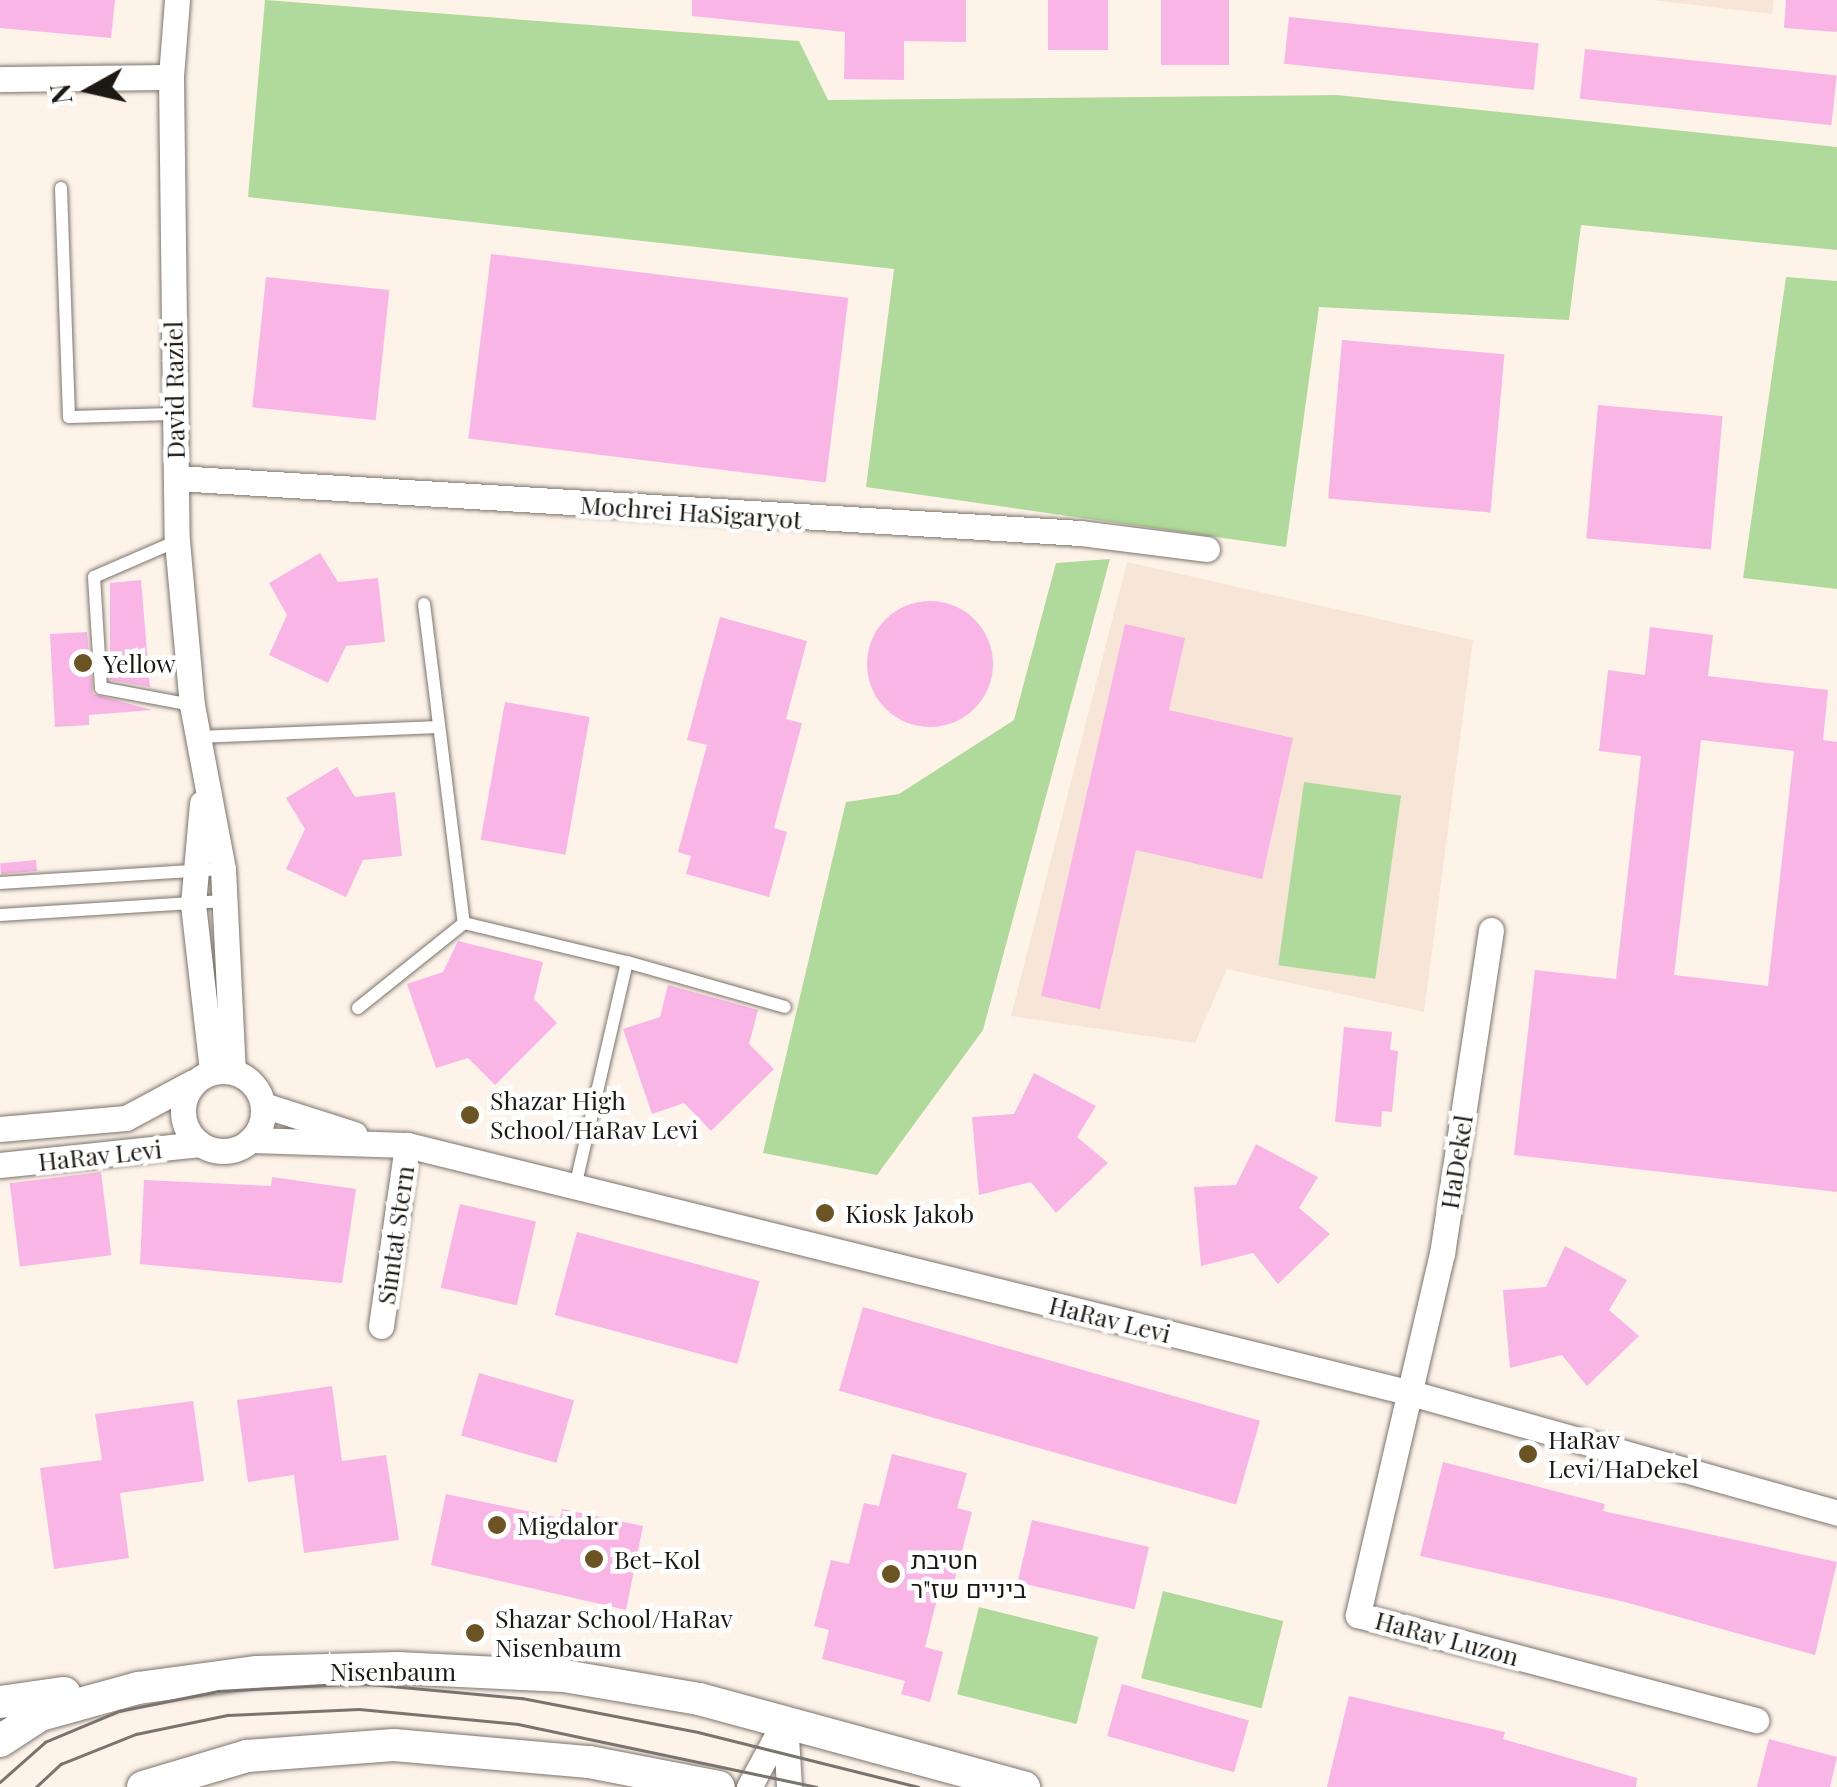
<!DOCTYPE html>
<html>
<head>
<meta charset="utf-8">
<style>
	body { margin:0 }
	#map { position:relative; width:1837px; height:1787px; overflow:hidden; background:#fdf3e9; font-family:"Playfair Display",Heebo,serif }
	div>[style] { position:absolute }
	.built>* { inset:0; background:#f7e6d8 }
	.green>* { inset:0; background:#b0da9b; transform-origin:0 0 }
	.building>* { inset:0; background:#fab5e7; transform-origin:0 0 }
	.round { border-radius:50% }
	.roads { filter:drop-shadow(0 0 2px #7c736b) drop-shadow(0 0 2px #7c736b) }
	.lane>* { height:12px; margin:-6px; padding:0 6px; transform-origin:6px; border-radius:6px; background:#fff }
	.street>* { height:25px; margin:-12.5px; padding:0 12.5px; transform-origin:12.5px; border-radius:12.5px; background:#fff }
	.street>.ring { margin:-12.5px; padding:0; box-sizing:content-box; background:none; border:25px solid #fff; border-radius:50% }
	.secondary>* { height:32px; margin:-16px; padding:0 16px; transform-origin:16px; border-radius:16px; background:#fff }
	.tram>* { height:2.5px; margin:-1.25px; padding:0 1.25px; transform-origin:1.25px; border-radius:1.25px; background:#7a746e }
	.dots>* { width:28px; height:28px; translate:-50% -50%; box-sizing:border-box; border:5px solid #fff; border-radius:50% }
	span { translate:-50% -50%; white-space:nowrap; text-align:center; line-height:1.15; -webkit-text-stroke:9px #fff; paint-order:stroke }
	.street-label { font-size:25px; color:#1c1915 }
	.poi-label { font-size:25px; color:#1c1915 }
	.left { translate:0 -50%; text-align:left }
	.north { position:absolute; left:40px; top:40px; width:100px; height:100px; -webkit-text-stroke:8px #fff; paint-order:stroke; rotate:262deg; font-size:28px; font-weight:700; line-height:40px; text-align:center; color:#1c1915 }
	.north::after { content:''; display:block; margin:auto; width:35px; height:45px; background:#1c1915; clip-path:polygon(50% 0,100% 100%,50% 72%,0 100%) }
</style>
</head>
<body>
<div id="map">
	<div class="built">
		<i style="clip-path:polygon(1652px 0,1774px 0,1772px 14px)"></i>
		<i style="clip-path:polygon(1127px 562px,1473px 640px,1424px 1012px,1227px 969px,1195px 1043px,1011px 1016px)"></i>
	</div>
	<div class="green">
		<i style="clip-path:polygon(265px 0,799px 41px,828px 100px,1337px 95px,1837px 147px,1837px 250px,1581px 225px,1569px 320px,1319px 307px,1286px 547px,866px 487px,894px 269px,248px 197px)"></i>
		<i style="clip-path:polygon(1786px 277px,1837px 281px,1837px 589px,1743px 578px)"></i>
		<i style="clip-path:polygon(1110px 559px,983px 1030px,877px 1175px,763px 1153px,846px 802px,899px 794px,1014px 720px,1056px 563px)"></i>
		<i style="left:1304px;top:782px;width:98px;height:185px;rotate:8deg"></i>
		<i style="left:1163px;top:1591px;width:124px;height:90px;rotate:14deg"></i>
		<i style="left:979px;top:1607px;width:123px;height:90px;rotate:14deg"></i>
	</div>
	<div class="building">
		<i style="clip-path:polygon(0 0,115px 0,111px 38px,0 28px)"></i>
		<i style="clip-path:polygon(692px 0,966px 0,966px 42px,904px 41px,904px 80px,844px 79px,845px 32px,692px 16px)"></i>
		<i style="left:1048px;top:0;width:60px;height:50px"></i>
		<i style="left:1161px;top:0;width:68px;height:65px"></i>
		<i style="clip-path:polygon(1786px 0,1837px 0,1837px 32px,1784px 28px)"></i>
		<i style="left:1289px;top:17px;width:251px;height:47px;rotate:6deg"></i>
		<i style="left:1585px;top:49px;width:253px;height:50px;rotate:6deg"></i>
		<i style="left:491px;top:254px;width:360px;height:186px;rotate:7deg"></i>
		<i style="left:266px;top:277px;width:124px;height:131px;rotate:6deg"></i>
		<i style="left:1342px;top:340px;width:163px;height:159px;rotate:5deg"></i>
		<i style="left:1598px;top:405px;width:125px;height:134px;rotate:5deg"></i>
		<i style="clip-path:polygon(320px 553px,338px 582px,378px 578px,385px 642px,346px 646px,328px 683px,269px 655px,287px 615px,269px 583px)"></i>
		<i style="clip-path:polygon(141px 580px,150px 687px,110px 680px,110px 583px)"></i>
		<i class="round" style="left:867px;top:601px;width:126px;height:126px"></i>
		<i style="clip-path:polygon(720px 617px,807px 641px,786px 719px,802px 723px,774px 828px,787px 832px,769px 897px,686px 874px,691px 856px,678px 852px,707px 745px,687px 740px)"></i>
		<i style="clip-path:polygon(1125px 624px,1185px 638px,1169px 710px,1293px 738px,1262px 879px,1136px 850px,1100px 1009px,1041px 996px)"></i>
		<i style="clip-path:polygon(evenodd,1650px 627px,1713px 635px,1708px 676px,1828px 690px,1823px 740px,1837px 742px,1837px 1192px,1514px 1155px,1535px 970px,1616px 979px,1641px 756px,1599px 751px,1608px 670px,1645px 675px,1650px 627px,1701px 740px,1794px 751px,1768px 986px,1674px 975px,1701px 740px)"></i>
		<i style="clip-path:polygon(87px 632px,93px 694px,152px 710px,89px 715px,89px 725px,55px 727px,50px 634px)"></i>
		<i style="left:505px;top:702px;width:86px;height:140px;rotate:10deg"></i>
		<i style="clip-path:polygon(337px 767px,355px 797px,395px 792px,402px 856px,363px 860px,346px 897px,286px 869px,305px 829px,286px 798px)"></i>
		<i style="left:36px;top:860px;width:11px;height:36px;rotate:85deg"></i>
		<i style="clip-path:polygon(458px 941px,543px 962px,534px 999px,557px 1023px,495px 1085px,468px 1058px,436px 1068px,407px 984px,443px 972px)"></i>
		<i style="clip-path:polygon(668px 985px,758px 1010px,749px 1044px,774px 1069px,711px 1131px,684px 1103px,652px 1114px,623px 1029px,660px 1017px)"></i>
		<i style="clip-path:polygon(1344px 1027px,1392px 1032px,1390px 1050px,1398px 1051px,1392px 1112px,1382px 1111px,1381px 1127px,1335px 1122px)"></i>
		<i style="clip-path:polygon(1034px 1073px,1096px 1106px,1077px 1137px,1108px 1163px,1056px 1213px,1031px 1182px,979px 1195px,972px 1117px,1014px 1114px)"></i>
		<i style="clip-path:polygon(1256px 1144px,1318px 1177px,1299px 1208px,1330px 1234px,1278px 1284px,1253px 1253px,1201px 1266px,1194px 1187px,1236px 1185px)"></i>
		<i style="left:101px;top:1172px;width:84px;height:92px;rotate:83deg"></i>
		<i style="clip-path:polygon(272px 1177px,356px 1189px,342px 1283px,140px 1264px,144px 1180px,271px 1186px)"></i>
		<i style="left:460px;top:1204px;width:78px;height:86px;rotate:13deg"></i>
		<i style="left:577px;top:1232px;width:189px;height:86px;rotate:15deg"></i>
		<i style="clip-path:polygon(1565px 1246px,1627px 1280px,1609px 1310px,1639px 1336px,1587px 1386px,1562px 1355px,1510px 1368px,1503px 1290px,1546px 1287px)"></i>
		<i style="left:863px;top:1307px;width:413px;height:87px;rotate:16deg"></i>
		<i style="left:479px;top:1373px;width:99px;height:65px;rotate:16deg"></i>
		<i style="clip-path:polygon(332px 1386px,342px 1461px,386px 1455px,399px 1540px,304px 1553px,294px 1475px,248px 1482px,237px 1400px)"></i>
		<i style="clip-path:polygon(193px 1401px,204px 1481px,120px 1493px,129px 1558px,54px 1569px,40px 1468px,102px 1460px,95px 1414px)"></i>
		<i style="clip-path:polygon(892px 1454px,967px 1473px,957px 1508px,972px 1512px,953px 1586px,941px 1583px,925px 1647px,943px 1652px,930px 1702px,901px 1694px,905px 1681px,822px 1659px,829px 1630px,814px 1626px,831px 1560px,849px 1564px,864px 1503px,879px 1506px)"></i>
		<i style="clip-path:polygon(1443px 1462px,1605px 1504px,1603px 1511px,1837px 1562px,1815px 1655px,1625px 1602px,1420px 1556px)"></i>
		<i style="clip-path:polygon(446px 1494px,560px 1518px,562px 1509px,643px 1526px,626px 1610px,431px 1565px)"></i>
		<i style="left:1032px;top:1520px;width:120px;height:64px;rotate:13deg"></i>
		<i style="left:1122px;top:1684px;width:132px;height:54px;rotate:16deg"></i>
		<i style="clip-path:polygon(1349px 1696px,1505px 1732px,1503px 1739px,1637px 1778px,1636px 1787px,1327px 1787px)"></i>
		<i style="clip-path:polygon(1769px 1739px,1837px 1757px,1830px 1787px,1757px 1787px)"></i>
	</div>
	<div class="roads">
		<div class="lane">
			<i style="left:61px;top:188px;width:229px;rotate:88deg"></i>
			<i style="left:69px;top:417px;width:104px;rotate:-1.7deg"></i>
			<i style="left:177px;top:541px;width:90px;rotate:156.6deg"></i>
			<i style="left:94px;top:577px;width:111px;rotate:86.4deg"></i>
			<i style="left:101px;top:688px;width:93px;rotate:10.6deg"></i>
			<i style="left:424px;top:604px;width:321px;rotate:82.9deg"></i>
			<i style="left:464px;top:923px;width:168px;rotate:13.5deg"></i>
			<i style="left:627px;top:962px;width:231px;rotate:103deg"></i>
			<i style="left:198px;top:737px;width:241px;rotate:-2.4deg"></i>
			<i style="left:0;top:883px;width:223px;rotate:-3.6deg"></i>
			<i style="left:0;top:915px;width:224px;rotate:-3.6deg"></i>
			<i style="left:627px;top:962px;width:164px;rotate:15.9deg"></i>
			<i style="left:358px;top:1008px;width:136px;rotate:-38.7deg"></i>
		</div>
		<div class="street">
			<i style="left:177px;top:0;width:77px;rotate:94.5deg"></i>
			<i style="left:171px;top:77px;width:464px;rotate:89.3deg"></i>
			<i style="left:177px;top:541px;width:165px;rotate:84.8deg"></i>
			<i style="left:192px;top:705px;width:167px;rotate:79.3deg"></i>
			<i style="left:223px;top:869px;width:202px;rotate:87.2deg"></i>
			<i style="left:0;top:79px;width:171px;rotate:-0.7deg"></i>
			<i style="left:176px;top:478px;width:906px;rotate:3.48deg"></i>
			<i style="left:1080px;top:533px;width:128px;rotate:7.2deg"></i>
			<i style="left:202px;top:803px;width:101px;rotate:95.1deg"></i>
			<i style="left:193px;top:904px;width:169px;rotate:83.5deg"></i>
			<i style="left:1491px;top:930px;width:327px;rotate:98.6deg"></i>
			<i style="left:1442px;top:1253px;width:372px;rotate:103.1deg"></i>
			<i style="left:1358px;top:1615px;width:412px;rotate:14.8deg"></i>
			<i class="ring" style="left:183px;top:1071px;width:55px;height:55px"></i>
			<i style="left:263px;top:1105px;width:96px;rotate:17.7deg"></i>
			<i style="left:0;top:1129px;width:126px;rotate:-5deg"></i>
			<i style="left:126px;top:1118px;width:76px;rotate:-28.2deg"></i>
			<i style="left:251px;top:1140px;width:156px;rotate:1.8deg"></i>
			<i style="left:407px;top:1145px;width:1034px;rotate:13.87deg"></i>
			<i style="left:1411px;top:1393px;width:443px;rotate:15.7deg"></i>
			<i style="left:0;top:1165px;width:201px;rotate:-6deg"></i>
			<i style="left:381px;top:1326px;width:183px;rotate:-81.8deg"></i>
			<i style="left:785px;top:1721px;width:66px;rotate:86.5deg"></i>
			<i style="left:749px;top:1787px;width:75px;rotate:-61.4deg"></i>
		</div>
		<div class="secondary">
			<i style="left:0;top:1702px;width:65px;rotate:-8deg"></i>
			<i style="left:0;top:1741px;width:48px;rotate:-33deg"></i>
			<i style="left:40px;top:1715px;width:102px;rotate:-15.4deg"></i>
			<i style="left:138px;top:1688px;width:120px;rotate:-7.7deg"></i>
			<i style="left:257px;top:1672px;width:141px;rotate:-1.6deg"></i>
			<i style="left:398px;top:1668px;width:166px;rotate:2.8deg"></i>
			<i style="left:564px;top:1676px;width:137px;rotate:9.7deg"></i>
			<i style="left:699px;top:1699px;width:337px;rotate:15.2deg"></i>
			<i style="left:143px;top:1787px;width:109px;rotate:-16.6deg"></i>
			<i style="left:247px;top:1756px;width:147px;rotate:-4.3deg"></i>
			<i style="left:394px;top:1745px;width:196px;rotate:5deg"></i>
			<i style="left:589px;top:1762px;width:132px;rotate:10.9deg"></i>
		</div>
	</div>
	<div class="tram">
		<i style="left:0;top:1782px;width:60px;rotate:-41.6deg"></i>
		<i style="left:45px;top:1742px;width:80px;rotate:-22.7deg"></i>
		<i style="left:119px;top:1711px;width:101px;rotate:-11.4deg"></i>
		<i style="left:218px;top:1691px;width:141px;rotate:-3.2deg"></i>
		<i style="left:359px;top:1683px;width:164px;rotate:5.3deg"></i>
		<i style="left:522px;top:1698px;width:179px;rotate:10.9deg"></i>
		<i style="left:698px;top:1732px;width:227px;rotate:14deg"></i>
		<i style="left:36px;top:1787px;width:34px;rotate:-43deg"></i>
		<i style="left:61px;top:1764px;width:81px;rotate:-21.8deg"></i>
		<i style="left:136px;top:1734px;width:94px;rotate:-11.7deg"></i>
		<i style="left:228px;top:1715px;width:131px;rotate:-2.6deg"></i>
		<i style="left:359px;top:1709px;width:160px;rotate:5.4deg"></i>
		<i style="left:518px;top:1724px;width:305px;rotate:11.9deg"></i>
	</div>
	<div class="dots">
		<i style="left:83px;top:663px;background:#6b5323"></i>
		<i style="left:470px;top:1115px;background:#6b5323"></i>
		<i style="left:825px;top:1213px;background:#6b5323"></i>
		<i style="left:1528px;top:1454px;background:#6b5323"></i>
		<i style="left:497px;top:1525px;background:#6b5323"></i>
		<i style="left:594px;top:1559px;background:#6b5323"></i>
		<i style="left:891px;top:1574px;background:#6b5323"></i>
		<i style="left:475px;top:1633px;background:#6b5323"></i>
	</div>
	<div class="street-label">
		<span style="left:174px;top:390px;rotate:-91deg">David Raziel</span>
		<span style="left:691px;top:512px;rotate:4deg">Mochrei HaSigaryot</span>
		<span style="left:100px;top:1155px;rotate:-6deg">HaRav Levi</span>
		<span style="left:1456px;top:1162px;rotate:-81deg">HaDekel</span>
		<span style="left:395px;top:1235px;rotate:-82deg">Simtat Stern</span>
		<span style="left:1110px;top:1319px;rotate:14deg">HaRav Levi</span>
		<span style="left:1447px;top:1638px;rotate:15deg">HaRav Luzon</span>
		<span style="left:393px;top:1671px">Nisenbaum</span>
	</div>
	<div class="poi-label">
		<span class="left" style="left:103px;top:663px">Yellow</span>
		<span class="left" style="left:490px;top:1115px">Shazar High<br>School/HaRav Levi</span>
		<span class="left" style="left:845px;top:1213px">Kiosk Jakob</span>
		<span class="left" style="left:1548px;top:1454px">HaRav<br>Levi/HaDekel</span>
		<span class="left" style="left:517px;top:1525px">Migdalor</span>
		<span class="left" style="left:614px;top:1559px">Bet-Kol</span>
		<span class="left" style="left:911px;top:1574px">חטיבת<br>ביניים שז"ר</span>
		<span class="left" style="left:495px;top:1633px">Shazar School/HaRav<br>Nisenbaum</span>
	</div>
	<div class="north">N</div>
</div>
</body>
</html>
